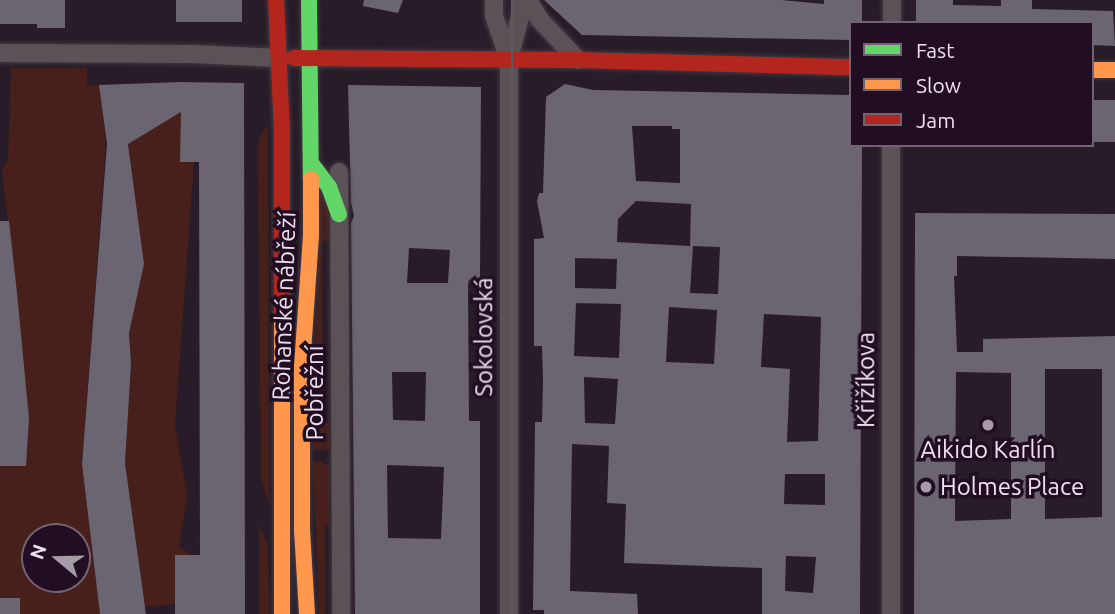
<!DOCTYPE html>
<html>
<head>
<meta charset="utf-8">
<style>
	body { margin:0 }
	#map { position:relative; width:1115px; height:614px; overflow:hidden; background:#271c27; font-family:Ubuntu,sans-serif }
	div>[style] { position:absolute }
	.green>* { inset:0; background:#471f1b }
	.building>* { inset:0; background:#6b6571; transform-origin:0 0 }
	.roads { filter:drop-shadow(0 0 2px #423842) drop-shadow(0 0 2px #423842) }
	.street>* { height:18px; margin:-9px; padding:0 9px; transform-origin:9px; border-radius:9px; background:#5a5256 }
	.fast>* { height:16px; margin:-8px; padding:0 8px; transform-origin:8px; border-radius:8px; background:#63d668 }
	.slow>* { height:16px; margin:-8px; padding:0 8px; transform-origin:8px; border-radius:8px; background:#ff974d }
	.jam>* { height:16px; margin:-8px; padding:0 8px; transform-origin:8px; border-radius:8px; background:#b3261e }
	.tram>* { height:2px; margin:-1px; padding:0 1px; transform-origin:1px; border-radius:1px; background:#5f585e }
	.dots>* { width:19px; height:19px; translate:-50% -50%; box-sizing:border-box; border:4px solid #210e22; border-radius:50% }
	span { translate:-50% -50%; white-space:nowrap; text-align:center; line-height:1.15; -webkit-text-stroke:7px #210e22; paint-order:stroke }
	.street-label { font-size:24px; color:#eee0ee }
	.poi-label { font-size:24px; color:#eee0ee }
	.left { translate:0 -50%; text-align:left }
	.legend { position:absolute; left:849px; top:21px; width:245px; height:126px; box-sizing:border-box; background:#210e22; border:2px solid #736274; margin:0; padding:9px 12px; list-style:none; font-size:21px; color:#eee0ee }
	.legend li { display:flex; align-items:center; gap:14px; height:35px }
	.legend b { width:35px; border:2px solid #736274 }
	.north { position:absolute; left:21px; top:523px; width:70px; height:70px; box-sizing:border-box; background:#210e22; border:2px solid #736274; border-radius:50%; rotate:289deg; font-size:19px; font-weight:700; line-height:28px; text-align:center; color:#eee0ee }
	.north::after { content:''; display:block; margin:auto; width:24px; height:32px; background:#a89ba8; clip-path:polygon(50% 0,100% 100%,50% 72%,0 100%) }
</style>
</head>
<body>
<div id="map">
	<div class="green">
		<i style="clip-path:polygon(evenodd,11px 68px,87px 68px,87px 86px,99px 85px,106px 142px,82px 464px,100px 614px,19px 614px,20px 598px,0 598px,0 466px,29px 418px,2px 169px,8px 160px,11px 68px,35px 537px,77px 537px,77px 579px,35px 579px,35px 537px)"></i>
		<i style="clip-path:polygon(181px 112px,194px 162px,175px 425px,187px 496px,179px 547px,193px 555px,175px 555px,175px 604px,145px 607px,125px 463px,131px 365px,129px 333px,143px 264px,128px 143px)"></i>
		<i style="clip-path:polygon(268px 123px,269px 504px,261px 479px,258px 150px,259px 139px)"></i>
		<i style="clip-path:polygon(320px 190px,329px 208px,333px 236px,322px 243px,323px 419px,329px 423px,329px 450px,313px 450px)"></i>
		<i style="clip-path:polygon(313px 462px,322px 462px,329px 467px,329px 523px,325px 525px,325px 614px,319px 614px)"></i>
		<i style="clip-path:polygon(259px 525px,268px 545px,269px 614px,259px 614px)"></i>
	</div>
	<div class="building">
		<i style="clip-path:polygon(0 0,65px 0,65px 28px,37px 28px,37px 24px,0 24px)"></i>
		<i style="left:176px;top:0;width:66px;height:22px"></i>
		<i style="clip-path:polygon(364px 0,403px 0,398px 13px,363px 6px)"></i>
		<i style="clip-path:polygon(544px 0,781px 0,824px 4px,824px 0,862px 0,862px 23px,851px 23px,851px 40px,582px 35px)"></i>
		<i style="clip-path:polygon(916px 0,953px 0,953px 5px,1001px 6px,1001px 0,1032px 0,1032px 9px,1113px 11px,1115px 46px,1092px 45px,1092px 23px,916px 23px)"></i>
		<i style="clip-path:polygon(179px 82px,244px 83px,245px 614px,175px 614px,175px 555px,200px 555px,199px 162px,180px 162px,181px 112px,128px 144px,144px 264px,129px 333px,131px 365px,125px 463px,146px 614px,100px 614px,82px 464px,107px 144px,99px 85px)"></i>
		<i style="clip-path:polygon(evenodd,565px 84px,593px 90px,851px 95px,851px 145px,862px 145px,860px 614px,762px 614px,762px 568px,624px 563px,626px 504px,607px 503px,609px 446px,572px 444px,570px 591px,637px 594px,638px 614px,544px 614px,544px 610px,533px 610px,535px 422px,542px 422px,543px 381px,542px 346px,534px 346px,534px 239px,544px 238px,537px 201px,539px 193px,543px 193px,546px 97px,565px 84px,632px 126px,672px 126px,672px 129px,680px 129px,680px 183px,636px 181px,632px 126px,565px 84px,636px 201px,691px 204px,690px 246px,617px 242px,618px 219px,636px 201px,565px 84px,693px 246px,720px 247px,718px 294px,690px 293px,693px 246px,565px 84px,575px 258px,617px 259px,616px 289px,575px 288px,575px 258px,565px 84px,576px 303px,621px 304px,619px 358px,574px 356px,576px 303px,565px 84px,669px 307px,717px 310px,714px 364px,666px 362px,669px 307px,565px 84px,764px 314px,821px 317px,818px 441px,787px 442px,790px 369px,761px 367px,764px 314px,565px 84px,584px 377px,618px 379px,615px 424px,585px 423px,584px 377px,565px 84px,785px 474px,825px 474px,825px 505px,784px 504px,785px 474px,565px 84px,786px 556px,816px 557px,813px 593px,785px 591px,786px 556px)"></i>
		<i style="clip-path:polygon(evenodd,348px 85px,481px 87px,480px 283px,468px 283px,469px 421px,480px 421px,480px 614px,355px 614px,351px 223px,354px 216px,351px 202px,348px 85px,409px 248px,450px 250px,448px 283px,407px 283px,409px 248px,348px 85px,392px 372px,426px 372px,425px 421px,393px 420px,392px 372px,348px 85px,387px 465px,444px 467px,441px 539px,388px 538px,387px 465px)"></i>
		<i style="left:1092px;top:100px;width:23px;height:42px"></i>
		<i style="clip-path:polygon(evenodd,915px 213px,1115px 214px,1115px 259px,957px 256px,957px 276px,954px 276px,957px 352px,983px 352px,983px 339px,1115px 336px,1115px 614px,914px 614px,915px 213px,1045px 369px,1102px 369px,1102px 517px,1045px 519px,1045px 369px,915px 213px,956px 372px,1011px 373px,1011px 519px,955px 521px,956px 372px)"></i>
		<i style="clip-path:polygon(0 221px,9px 221px,17px 293px,29px 418px,26px 466px,0 466px)"></i>
		<i style="left:0;top:598px;width:20px;height:16px"></i>
	</div>
	<div class="roads">
		<div class="street">
			<i style="left:494px;top:0;width:16px;rotate:90deg"></i>
			<i style="left:494px;top:16px;width:46px;rotate:70.8deg"></i>
			<i style="left:528px;top:0;width:23px;rotate:59deg"></i>
			<i style="left:540px;top:20px;width:55px;rotate:46.5deg"></i>
			<i style="left:892px;top:23px;width:23px;rotate:-90deg"></i>
			<i style="left:0;top:53px;width:192px;rotate:0.3deg"></i>
			<i style="left:192px;top:54px;width:88px;rotate:2.6deg"></i>
			<i style="left:339px;top:172px;width:442px;rotate:89.7deg"></i>
			<i style="left:509px;top:614px;width:555px;rotate:-90deg"></i>
			<i style="left:509px;top:59px;width:43px;rotate:-75.3deg"></i>
			<i style="left:520px;top:17px;width:17px;rotate:-83deg"></i>
			<i style="left:891px;top:614px;width:469px;rotate:-90deg"></i>
		</div>
		<div class="fast">
			<i style="left:309px;top:0;width:179px;rotate:89.4deg"></i>
			<i style="left:311px;top:163px;width:30px;rotate:53deg"></i>
			<i style="left:329px;top:187px;width:29px;rotate:70deg"></i>
		</div>
		<div class="slow">
			<i style="left:1092px;top:70px;width:23px"></i>
			<i style="left:282px;top:314px;width:300px;rotate:90deg"></i>
			<i style="left:307px;top:614px;width:84px;rotate:-93.4deg"></i>
			<i style="left:302px;top:530px;width:163px;rotate:-90deg"></i>
			<i style="left:302px;top:367px;width:131px;rotate:-86.1deg"></i>
			<i style="left:311px;top:236px;width:57px;rotate:-90deg"></i>
		</div>
		<div class="jam">
			<i style="left:276px;top:0;width:130px;rotate:87.4deg"></i>
			<i style="left:282px;top:130px;width:184px;rotate:90deg"></i>
			<i style="left:294px;top:58px;width:284px;rotate:0.4deg"></i>
			<i style="left:578px;top:60px;width:273px;rotate:1.5deg"></i>
		</div>
	</div>
	<div class="tram">
		<i style="left:512px;top:0;width:614px;rotate:90deg"></i>
	</div>
	<div class="dots">
		<i style="left:988px;top:425px;background:#a89ba8"></i>
		<i style="left:926px;top:487px;background:#a89ba8"></i>
	</div>
	<div class="street-label">
		<span style="left:284px;top:306px;rotate:-88deg">Rohanské nábřeží</span>
		<span style="left:484px;top:337px;rotate:-90deg">Sokolovská</span>
		<span style="left:866px;top:380px;rotate:-90deg">Křižíkova</span>
		<span style="left:315px;top:393px;rotate:-90deg">Pobřežní</span>
	</div>
	<div class="poi-label">
		<span style="left:988px;top:450px">Aikido Karlín</span>
		<span class="left" style="left:940px;top:487px">Holmes Place</span>
	</div>
	<ul class="legend">
	<li><b style="height:9px;background:#63d668"></b>Fast</li>
	<li><b style="height:9px;background:#ff974d"></b>Slow</li>
	<li><b style="height:9px;background:#b3261e"></b>Jam</li>
	</ul>
	<div class="north">N</div>
</div>
</body>
</html>
